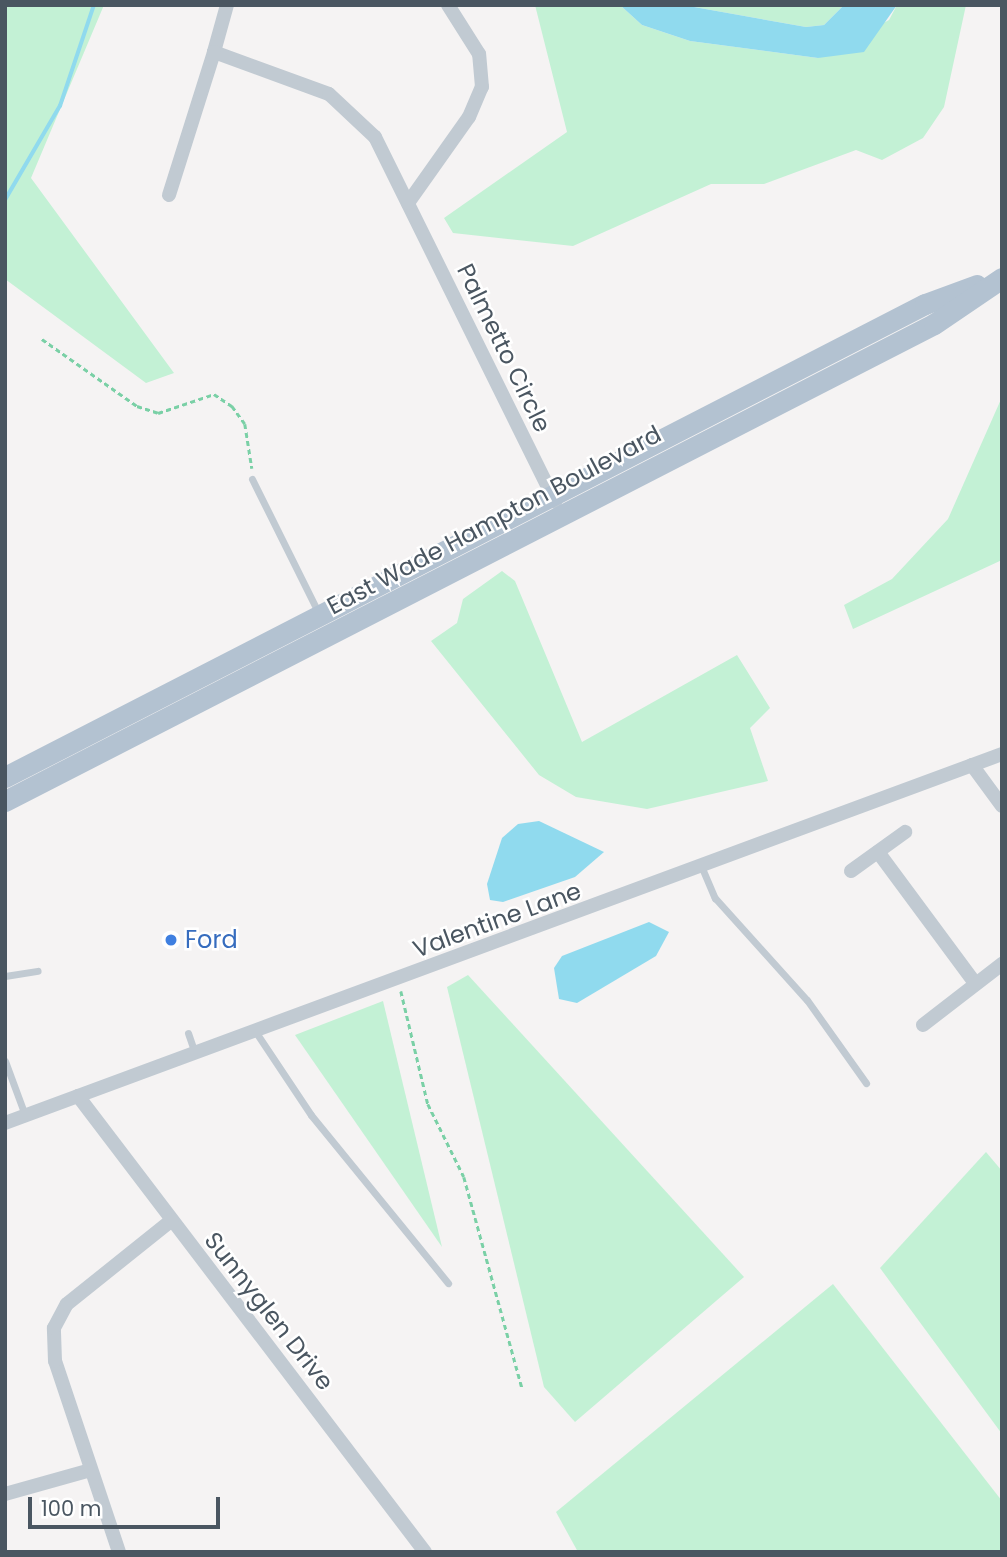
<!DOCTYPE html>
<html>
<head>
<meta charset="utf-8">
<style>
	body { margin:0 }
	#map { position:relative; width:1007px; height:1557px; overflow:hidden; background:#f5f3f3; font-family:Poppins,sans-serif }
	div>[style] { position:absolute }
	.green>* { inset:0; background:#c3f1d5 }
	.water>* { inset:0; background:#90daee }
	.stream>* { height:3.5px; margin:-1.75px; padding:0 1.75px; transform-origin:1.75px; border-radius:1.75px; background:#90daee }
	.path>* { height:2.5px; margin-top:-1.25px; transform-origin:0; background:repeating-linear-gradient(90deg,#7ad0a6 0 5px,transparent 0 8.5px) }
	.service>* { height:7px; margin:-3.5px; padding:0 3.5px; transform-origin:3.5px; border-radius:3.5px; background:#c1cad2 }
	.minor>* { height:14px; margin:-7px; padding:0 7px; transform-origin:7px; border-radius:7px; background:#c1cad2 }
	.primary>* { height:21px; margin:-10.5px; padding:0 10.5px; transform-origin:10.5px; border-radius:10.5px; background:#b3c2d1 }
	.dots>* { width:19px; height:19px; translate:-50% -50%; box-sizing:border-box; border:4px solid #fff; border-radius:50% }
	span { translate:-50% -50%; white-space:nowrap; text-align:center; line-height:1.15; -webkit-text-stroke:5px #fff; paint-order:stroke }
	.street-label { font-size:24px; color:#4a5661 }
	.shop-label { font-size:24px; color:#366cbe }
	.left { translate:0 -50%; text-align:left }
	.frame { position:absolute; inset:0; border:7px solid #4a5661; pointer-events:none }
	.scale { position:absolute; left:28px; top:1497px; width:192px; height:32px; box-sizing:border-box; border:4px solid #4a5661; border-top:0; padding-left:9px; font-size:21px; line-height:24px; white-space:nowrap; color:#4a5661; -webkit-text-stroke:5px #fff; paint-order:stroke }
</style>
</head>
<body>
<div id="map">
	<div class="green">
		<i style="clip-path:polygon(5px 5px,104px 5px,31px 178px,174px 373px,146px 383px,5px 279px)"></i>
		<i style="clip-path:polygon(535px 5px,620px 5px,642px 25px,690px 41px,818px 58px,889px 20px,897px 5px,966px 5px,944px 107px,923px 138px,882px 160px,856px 150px,764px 184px,711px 184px,573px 246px,453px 233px,444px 218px,567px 132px)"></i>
		<i style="clip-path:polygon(683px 5px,844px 5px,824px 25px,806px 27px)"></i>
		<i style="clip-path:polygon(1002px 397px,1002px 560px,853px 629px,844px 605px,892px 579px,948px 519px)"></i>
		<i style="clip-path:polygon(502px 571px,515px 581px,582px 742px,737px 655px,770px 708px,750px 728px,768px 781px,647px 809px,576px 797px,539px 775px,431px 641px,457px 623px,463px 599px)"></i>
		<i style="clip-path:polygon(468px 975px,744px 1277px,575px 1422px,544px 1387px,447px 987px)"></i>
		<i style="clip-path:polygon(383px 1001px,442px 1247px,295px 1035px)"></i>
		<i style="clip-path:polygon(986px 1152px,1002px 1171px,1002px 1434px,880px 1268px)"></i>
		<i style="clip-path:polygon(833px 1284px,1002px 1501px,1002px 1552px,578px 1552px,556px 1512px)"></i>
	</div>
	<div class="water">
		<i style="clip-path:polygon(620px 5px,683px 5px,806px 27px,824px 25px,844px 5px,897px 5px,864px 52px,818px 58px,690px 41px,642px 25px)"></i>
		<i style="clip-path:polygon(539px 821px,604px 852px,575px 877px,503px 902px,490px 900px,487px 884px,502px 838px,518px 824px)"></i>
		<i style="clip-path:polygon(649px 922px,669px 932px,656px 956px,577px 1003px,559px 999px,554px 968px,562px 956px)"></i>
	</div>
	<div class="stream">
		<i style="left:5px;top:200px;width:109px;rotate:-59.7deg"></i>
		<i style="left:60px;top:106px;width:107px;rotate:-71.4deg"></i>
	</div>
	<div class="path">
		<i style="left:42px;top:339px;width:116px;rotate:35.2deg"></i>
		<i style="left:137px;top:406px;width:22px;rotate:18deg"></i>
		<i style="left:158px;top:413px;width:59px;rotate:-18.7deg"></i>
		<i style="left:214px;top:394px;width:22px;rotate:34deg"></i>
		<i style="left:232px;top:406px;width:22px;rotate:54deg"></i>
		<i style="left:245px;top:424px;width:45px;rotate:81deg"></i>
		<i style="left:401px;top:991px;width:116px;rotate:76.6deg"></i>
		<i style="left:428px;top:1104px;width:81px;rotate:63.7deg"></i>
		<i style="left:464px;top:1177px;width:218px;rotate:74.6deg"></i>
	</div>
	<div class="service">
		<i style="left:252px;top:479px;width:148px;rotate:63.6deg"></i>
		<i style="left:702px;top:868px;width:33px;rotate:67deg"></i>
		<i style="left:715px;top:898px;width:137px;rotate:48deg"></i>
		<i style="left:807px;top:1000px;width:102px;rotate:54.6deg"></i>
		<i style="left:5px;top:976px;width:33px;rotate:-9deg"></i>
		<i style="left:255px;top:1031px;width:101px;rotate:56.3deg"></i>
		<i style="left:311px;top:1115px;width:217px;rotate:50.8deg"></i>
		<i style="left:188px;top:1033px;width:21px;rotate:71deg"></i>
		<i style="left:5px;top:1061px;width:58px;rotate:69.7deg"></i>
	</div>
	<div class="minor">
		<i style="left:227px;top:5px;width:49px;rotate:105.5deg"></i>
		<i style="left:214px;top:52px;width:122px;rotate:20.1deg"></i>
		<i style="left:329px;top:94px;width:63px;rotate:43.1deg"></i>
		<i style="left:375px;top:137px;width:407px;rotate:63.7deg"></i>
		<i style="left:169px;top:195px;width:150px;rotate:-72.5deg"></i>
		<i style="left:408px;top:203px;width:105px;rotate:-54.7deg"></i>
		<i style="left:469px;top:117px;width:33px;rotate:-67deg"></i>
		<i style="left:482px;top:87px;width:33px;rotate:-95deg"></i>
		<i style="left:479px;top:54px;width:58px;rotate:-122.3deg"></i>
		<i style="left:972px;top:765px;width:51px;rotate:53.8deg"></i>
		<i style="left:878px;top:852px;width:163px;rotate:53.5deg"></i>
		<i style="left:851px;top:871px;width:67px;rotate:-35.8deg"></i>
		<i style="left:923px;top:1025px;width:100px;rotate:-37.7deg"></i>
		<i style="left:78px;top:1096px;width:573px;rotate:52.73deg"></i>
		<i style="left:5px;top:1123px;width:1063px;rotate:-20.31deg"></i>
		<i style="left:5px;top:1494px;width:89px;rotate:-15.6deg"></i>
		<i style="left:119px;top:1552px;width:201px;rotate:-108.5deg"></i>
		<i style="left:55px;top:1361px;width:33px;rotate:-92deg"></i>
		<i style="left:54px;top:1328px;width:27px;rotate:-62deg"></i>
		<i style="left:67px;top:1304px;width:134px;rotate:-38.7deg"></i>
	</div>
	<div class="primary">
		<i style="left:5px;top:777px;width:1034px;rotate:-27.21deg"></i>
		<i style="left:925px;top:304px;width:55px;rotate:-20.1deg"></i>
		<i style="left:5px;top:801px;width:1044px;rotate:-27.18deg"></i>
		<i style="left:934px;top:324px;width:82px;rotate:-34.1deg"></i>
	</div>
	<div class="dots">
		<i style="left:171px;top:940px;background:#3f7fe0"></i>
	</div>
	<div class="street-label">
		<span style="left:504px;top:348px;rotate:64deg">Palmetto Circle</span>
		<span style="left:494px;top:520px;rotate:-28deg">East Wade Hampton Boulevard</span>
		<span style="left:497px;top:920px;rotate:-20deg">Valentine Lane</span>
		<span style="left:269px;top:1311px;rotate:52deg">Sunnyglen Drive</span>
	</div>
	<div class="shop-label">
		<span class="left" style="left:185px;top:940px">Ford</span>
	</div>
	<div class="frame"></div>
	<div class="scale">100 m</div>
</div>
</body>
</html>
